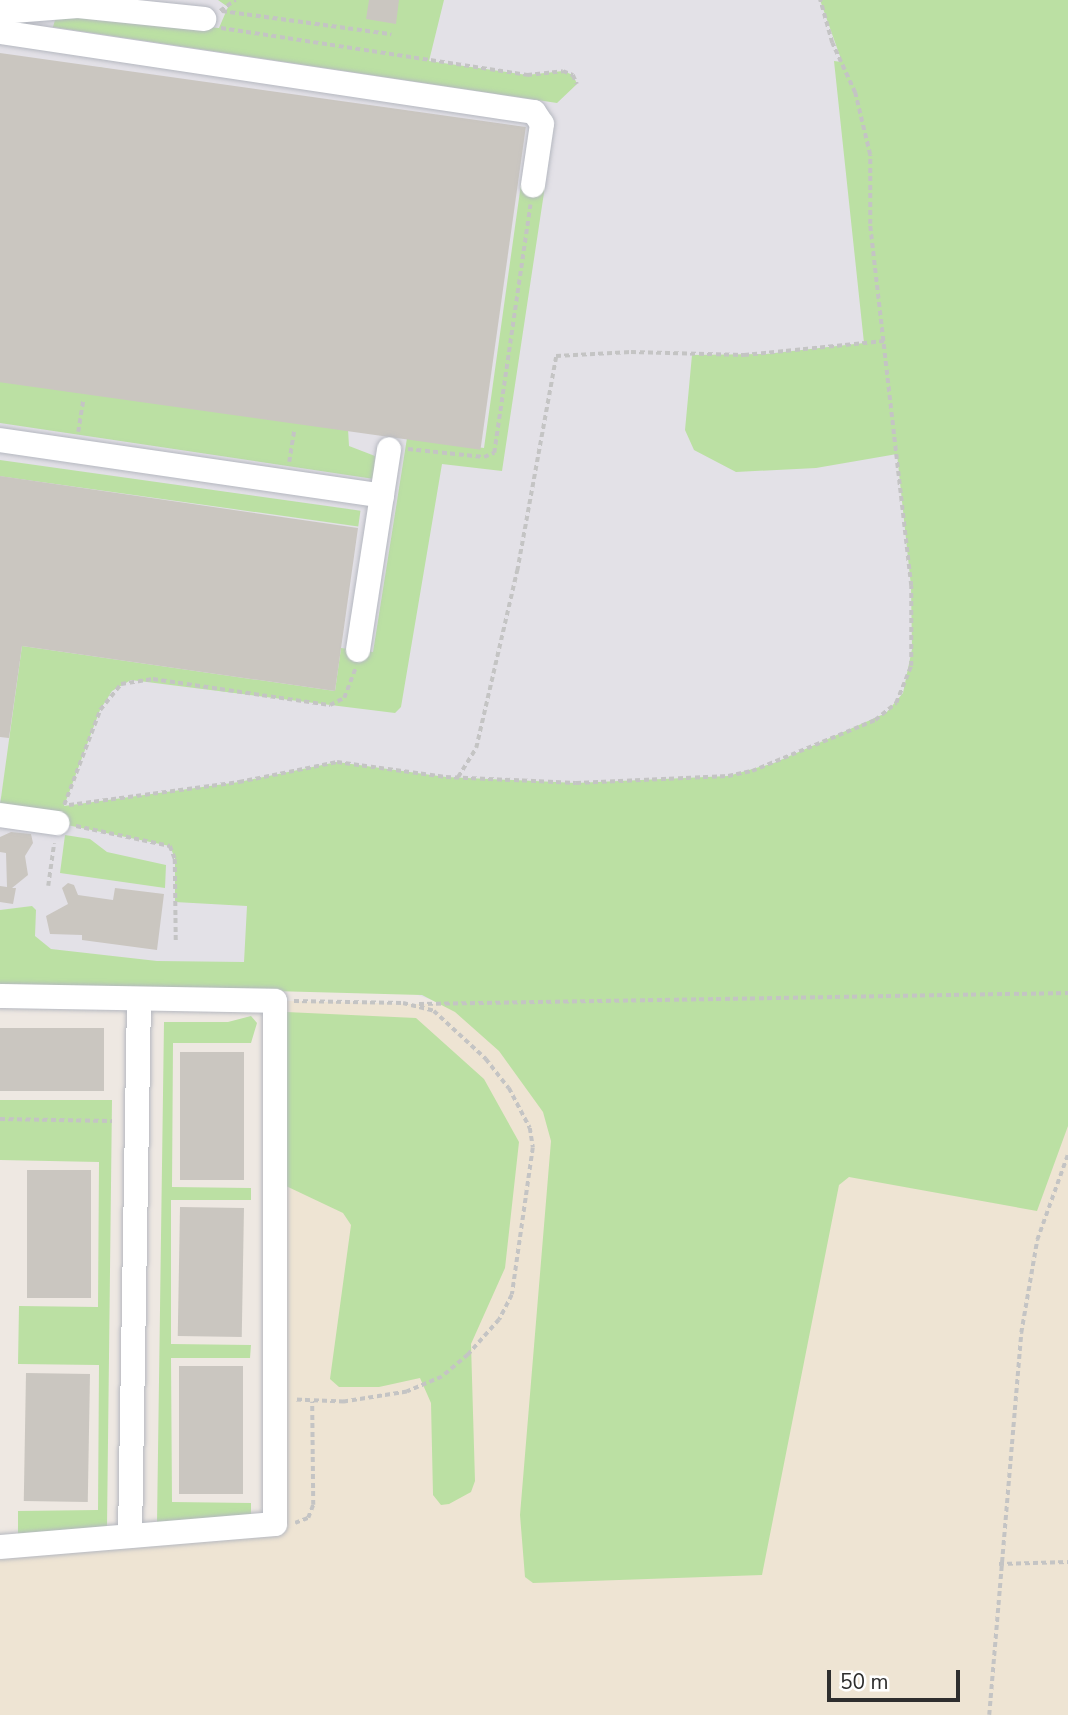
<!DOCTYPE html>
<html>
<head>
<meta charset="utf-8">
<style>
	body { margin:0 }
	#map { position:relative; width:1068px; height:1715px; overflow:hidden; background:#eee8e2; font-family:"Nunito Sans",sans-serif }
	div>[style] { position:absolute }
	.industrial>* { inset:0; background:#e3e1e7 }
	.education>* { inset:0; background:#eee4d3 }
	.green>* { inset:0; background:#bbe0a3; transform-origin:0 0 }
	.building>* { inset:0; background:#cac6c0; transform-origin:0 0 }
	.path>* { height:3.5px; margin-top:-1.75px; transform-origin:0; background:repeating-linear-gradient(90deg,#c4c4c4 0 5px,transparent 0 8.5px) }
	.roads { filter:drop-shadow(0 0 2px #b5b8c0) drop-shadow(0 0 2px #b5b8c0) }
	.minor>* { height:24px; margin:-12px; padding:0 12px; transform-origin:12px; border-radius:12px; background:#fff }
	span { translate:-50% -50%; white-space:nowrap; text-align:center; line-height:1.15; -webkit-text-stroke:7px #fff; paint-order:stroke }
	.scale { position:absolute; left:827px; top:1670px; width:133px; height:32px; box-sizing:border-box; border:4px solid #2e2e2e; border-top:0; padding-left:9px; font-size:21px; line-height:24px; white-space:nowrap; color:#2e2e2e; -webkit-text-stroke:5px #fff; paint-order:stroke }
</style>
</head>
<body>
<div id="map">
	<div class="industrial">
		<i style="clip-path:polygon(0 0,882px 0,968px 955px,443px 1004px,412px 993px,0 984px)"></i>
	</div>
	<div class="education">
		<i style="clip-path:polygon(1068px 993px,1068px 1715px,0 1715px,0 1556px,286px 1532px,286px 1001px,417px 1004px)"></i>
	</div>
	<div class="green">
		<i style="clip-path:polygon(218px 0,444px 0,429px 61px,527px 75px,563px 71px,573px 75px,577px 84px,557px 103px,53px 27px,56px 16px,86px 16px,219px 28px,228px 7px)"></i>
		<i style="clip-path:polygon(820px 0,1068px 0,1068px 1126px,1037px 1211px,849px 1177px,839px 1185px,762px 1575px,533px 1583px,525px 1577px,520px 1515px,551px 1141px,543px 1112px,499px 1051px,455px 1012px,422px 995px,0 984px,0 910px,32px 906px,36px 910px,35px 936px,51px 949px,157px 961px,244px 962px,247px 906px,175px 902px,175px 859px,170px 846px,57px 823px,0 805px,22px 646px,335px 691px,341px 648px,373px 652px,407px 438px,484px 448px,521px 184px,545px 186px,502px 471px,442px 464px,401px 707px,395px 713px,131px 680px,112px 691px,100px 710px,64px 806px,239px 782px,337px 762px,446px 777px,576px 783px,728px 776px,774px 763px,886px 713px,903px 693px,912px 649px,911px 586px,897px 454px,816px 468px,736px 472px,694px 450px,685px 430px,692px 355px,766px 354px,864px 343px,834px 61px,842px 62px)"></i>
		<i style="clip-path:polygon(98px 67px,114px 70px,348px 429px,349px 446px,375px 456px,374px 479px,0 423px,0 379px,53px 386px)"></i>
		<i style="left:0;top:460px;width:364px;height:16px;rotate:8deg"></i>
		<i style="clip-path:polygon(65px 835px,90px 839px,107px 852px,166px 865px,165px 888px,60px 873px)"></i>
		<i style="clip-path:polygon(286px 1012px,416px 1018px,484px 1079px,519px 1142px,505px 1268px,471px 1344px,475px 1481px,471px 1492px,449px 1504px,441px 1505px,433px 1495px,431px 1403px,420px 1378px,379px 1387px,339px 1387px,330px 1379px,351px 1225px,343px 1213px,286px 1186px)"></i>
		<i style="clip-path:polygon(251px 1016px,257px 1023px,251px 1043px,173px 1043px,172px 1187px,251px 1188px,251px 1200px,171px 1200px,171px 1344px,251px 1345px,250px 1358px,171px 1358px,172px 1502px,251px 1503px,251px 1517px,157px 1524px,164px 1022px,228px 1022px)"></i>
		<i style="clip-path:polygon(0 1100px,112px 1100px,107px 1528px,18px 1535px,18px 1511px,98px 1510px,99px 1365px,18px 1364px,19px 1306px,98px 1307px,99px 1162px,0 1160px)"></i>
	</div>
	<div class="building">
		<i style="clip-path:polygon(369px 0,399px 0,396px 24px,366px 19px)"></i>
		<i style="left:0;top:53px;width:531px;height:326px;rotate:8deg"></i>
		<i style="clip-path:polygon(0 476px,358px 528px,335px 691px,22px 646px,9px 738px,0 737px)"></i>
		<i style="clip-path:polygon(11px 832px,31px 834px,33px 843px,25px 856px,28px 875px,12px 888px,16px 888px,13px 904px,0 902px,0 886px,7px 887px,6px 853px,0 852px,0 837px)"></i>
		<i style="clip-path:polygon(68px 883px,74px 885px,78px 895px,113px 900px,115px 888px,164px 894px,157px 950px,82px 940px,82px 935px,50px 934px,46px 916px,68px 904px,62px 888px)"></i>
		<i style="left:0;top:1028px;width:104px;height:63px"></i>
		<i style="left:180px;top:1052px;width:64px;height:128px"></i>
		<i style="left:27px;top:1170px;width:64px;height:128px"></i>
		<i style="left:180px;top:1207px;width:64px;height:129px;rotate:1deg"></i>
		<i style="left:179px;top:1366px;width:64px;height:128px"></i>
		<i style="left:26px;top:1373px;width:64px;height:128px;rotate:1deg"></i>
	</div>
	<div class="path">
		<i style="left:220px;top:11px;width:19px;rotate:-36deg"></i>
		<i style="left:222px;top:11px;width:171px;rotate:7.8deg"></i>
		<i style="left:221px;top:28px;width:310px;rotate:8.7deg"></i>
		<i style="left:527px;top:75px;width:36px;rotate:-6deg"></i>
		<i style="left:563px;top:71px;width:11px;rotate:22deg"></i>
		<i style="left:573px;top:75px;width:10px;rotate:66deg"></i>
		<i style="left:78px;top:432px;width:33px;rotate:-81deg"></i>
		<i style="left:408px;top:449px;width:76px;rotate:6deg"></i>
		<i style="left:484px;top:457px;width:11px;rotate:-22deg"></i>
		<i style="left:494px;top:453px;width:251px;rotate:-81.7deg"></i>
		<i style="left:289px;top:462px;width:33px;rotate:-81deg"></i>
		<i style="left:458px;top:777px;width:34px;rotate:-58deg"></i>
		<i style="left:476px;top:748px;width:182px;rotate:-77deg"></i>
		<i style="left:517px;top:571px;width:219px;rotate:-79.7deg"></i>
		<i style="left:556px;top:356px;width:75px;rotate:-3.1deg"></i>
		<i style="left:631px;top:352px;width:113px;rotate:1.5deg"></i>
		<i style="left:744px;top:355px;width:141px;rotate:-5.7deg"></i>
		<i style="left:64px;top:805px;width:102px;rotate:-69.2deg"></i>
		<i style="left:100px;top:710px;width:33px;rotate:-51deg"></i>
		<i style="left:121px;top:684px;width:32px;rotate:-9deg"></i>
		<i style="left:153px;top:679px;width:179px;rotate:8.4deg"></i>
		<i style="left:330px;top:705px;width:16px;rotate:-27deg"></i>
		<i style="left:344px;top:698px;width:31px;rotate:-69deg"></i>
		<i style="left:69px;top:805px;width:172px;rotate:-7.7deg"></i>
		<i style="left:239px;top:782px;width:100px;rotate:-11.5deg"></i>
		<i style="left:337px;top:762px;width:110px;rotate:7.8deg"></i>
		<i style="left:446px;top:777px;width:130px;rotate:2.6deg"></i>
		<i style="left:576px;top:783px;width:152px;rotate:-2.6deg"></i>
		<i style="left:728px;top:776px;width:25px;rotate:-12deg"></i>
		<i style="left:752px;top:771px;width:133px;rotate:-22.5deg"></i>
		<i style="left:875px;top:720px;width:27px;rotate:-39deg"></i>
		<i style="left:896px;top:703px;width:40px;rotate:-68deg"></i>
		<i style="left:911px;top:666px;width:80px;rotate:-90deg"></i>
		<i style="left:911px;top:586px;width:364px;rotate:-96.5deg"></i>
		<i style="left:870px;top:224px;width:69px;rotate:-90deg"></i>
		<i style="left:870px;top:155px;width:64px;rotate:-103.6deg"></i>
		<i style="left:855px;top:93px;width:55px;rotate:-114.7deg"></i>
		<i style="left:832px;top:43px;width:45px;rotate:-105.6deg"></i>
		<i style="left:76px;top:826px;width:96px;rotate:12deg"></i>
		<i style="left:170px;top:846px;width:14px;rotate:69deg"></i>
		<i style="left:175px;top:859px;width:83px;rotate:89.3deg"></i>
		<i style="left:48px;top:886px;width:43px;rotate:-82.1deg"></i>
		<i style="left:294px;top:1001px;width:109px;rotate:1.1deg"></i>
		<i style="left:403px;top:1003px;width:32px;rotate:14deg"></i>
		<i style="left:434px;top:1011px;width:71px;rotate:42.7deg"></i>
		<i style="left:486px;top:1059px;width:37px;rotate:52deg"></i>
		<i style="left:509px;top:1088px;width:45px;rotate:62.3deg"></i>
		<i style="left:530px;top:1128px;width:20px;rotate:81deg"></i>
		<i style="left:533px;top:1148px;width:148px;rotate:98.1deg"></i>
		<i style="left:512px;top:1295px;width:28px;rotate:117deg"></i>
		<i style="left:499px;top:1320px;width:47px;rotate:131.5deg"></i>
		<i style="left:468px;top:1355px;width:34px;rotate:140deg"></i>
		<i style="left:442px;top:1377px;width:38px;rotate:157deg"></i>
		<i style="left:407px;top:1392px;width:64px;rotate:171deg"></i>
		<i style="left:344px;top:1402px;width:49px;rotate:-177.7deg"></i>
		<i style="left:419px;top:1004px;width:649px;rotate:-0.97deg"></i>
		<i style="left:0;top:1119px;width:112px;rotate:1deg"></i>
		<i style="left:295px;top:1523px;width:14px;rotate:-21deg"></i>
		<i style="left:308px;top:1518px;width:14px;rotate:-69deg"></i>
		<i style="left:313px;top:1505px;width:103px;rotate:-90.6deg"></i>
		<i style="left:999px;top:1564px;width:69px;rotate:-1.7deg"></i>
		<i style="left:989px;top:1715px;width:383px;rotate:-85.2deg"></i>
		<i style="left:1021px;top:1333px;width:94px;rotate:-80.2deg"></i>
		<i style="left:1037px;top:1240px;width:91px;rotate:-70.2deg"></i>
	</div>
	<div class="roads">
		<div class="minor">
			<i style="left:0;top:12px;width:78px;rotate:-4.4deg"></i>
			<i style="left:78px;top:6px;width:127px;rotate:5.9deg"></i>
			<i style="left:0;top:32px;width:540px;rotate:8.52deg"></i>
			<i style="left:534px;top:112px;width:14px;rotate:56deg"></i>
			<i style="left:542px;top:124px;width:62px;rotate:98.4deg"></i>
			<i style="left:0;top:440px;width:386px;rotate:8.3deg"></i>
			<i style="left:358px;top:650px;width:203px;rotate:-81.2deg"></i>
			<i style="left:0;top:815px;width:58px;rotate:8deg"></i>
			<i style="left:0;top:996px;width:275px;rotate:1deg"></i>
			<i style="left:275px;top:1001px;width:523px;rotate:90deg"></i>
			<i style="left:275px;top:1524px;width:276px;rotate:175.2deg"></i>
			<i style="left:130px;top:1536px;width:537px;rotate:-89.04deg"></i>
		</div>
	</div>
	<div class="scale">50 m</div>
</div>
</body>
</html>
